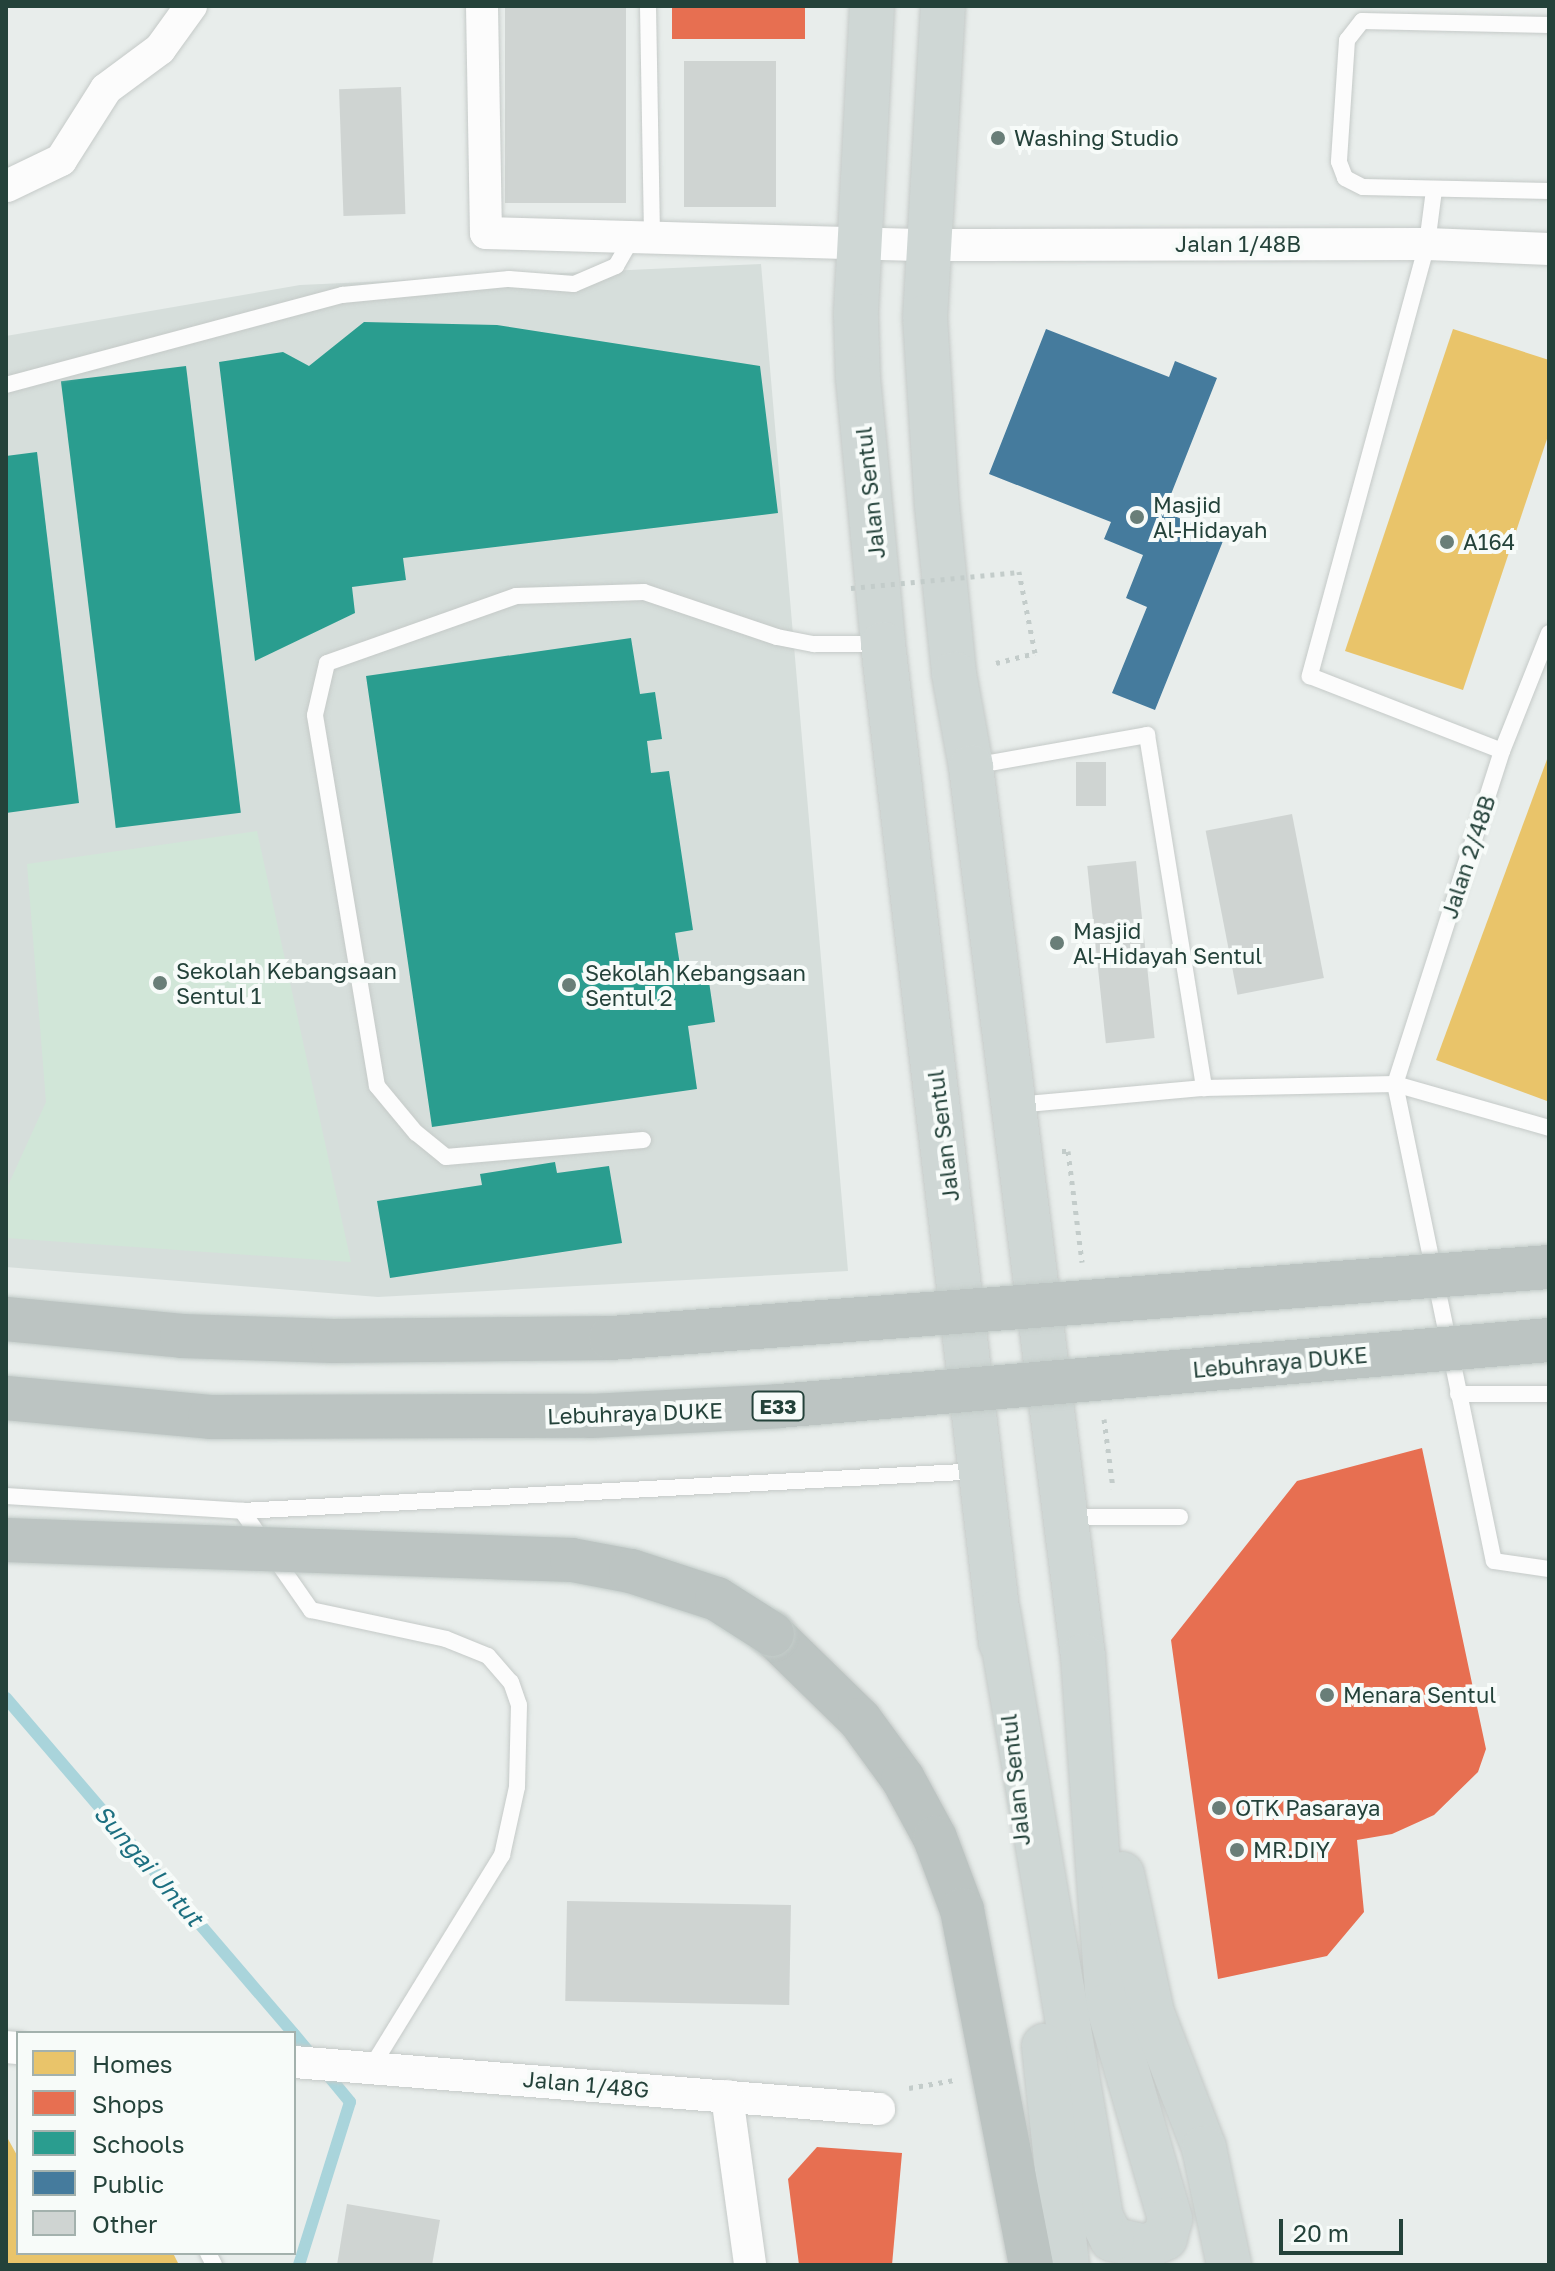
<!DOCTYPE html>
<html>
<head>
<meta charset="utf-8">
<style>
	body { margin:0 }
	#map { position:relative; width:1555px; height:2271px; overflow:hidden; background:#e8edeb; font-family:"Golos Text",sans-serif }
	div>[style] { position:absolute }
	.built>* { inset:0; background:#d6dedb }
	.green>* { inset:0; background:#d1e6d8 }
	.homes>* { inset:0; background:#e9c46a }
	.shops>* { inset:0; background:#e76f51; transform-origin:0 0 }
	.schools>* { inset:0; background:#2a9d8f; transform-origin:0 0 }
	.public>* { inset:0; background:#457b9d }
	.stream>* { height:12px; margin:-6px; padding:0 6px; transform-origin:6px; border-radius:6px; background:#a9d4db }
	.building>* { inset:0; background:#cfd4d2; transform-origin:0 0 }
	.path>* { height:5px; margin-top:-2.5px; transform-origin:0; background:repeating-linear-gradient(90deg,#c3ccca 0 4px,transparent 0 10px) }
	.roads { filter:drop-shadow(0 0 2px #c5cac8) drop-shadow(0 0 2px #c5cac8) }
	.service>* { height:16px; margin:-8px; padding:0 8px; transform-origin:8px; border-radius:8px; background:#fcfcfc }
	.minor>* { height:32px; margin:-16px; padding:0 16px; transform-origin:16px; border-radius:16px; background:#fcfcfc }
	.primary>* { height:44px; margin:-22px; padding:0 22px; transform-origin:22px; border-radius:22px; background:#cfd7d5 }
	.motorway>* { height:44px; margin:-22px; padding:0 22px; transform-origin:22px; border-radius:22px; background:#bcc4c2 }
	.path-bridge>* { height:5px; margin-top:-2.5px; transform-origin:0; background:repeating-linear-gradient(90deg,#c3ccca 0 4px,transparent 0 10px) }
	.bridges { filter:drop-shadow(0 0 2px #c3ccc9) drop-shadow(0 0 2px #c3ccc9) }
	.motorway-bridge>* { height:44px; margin:-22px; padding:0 22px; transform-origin:22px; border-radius:22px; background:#bcc4c2 }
	.dots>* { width:22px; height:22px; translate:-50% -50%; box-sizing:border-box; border:4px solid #f7fbf9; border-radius:50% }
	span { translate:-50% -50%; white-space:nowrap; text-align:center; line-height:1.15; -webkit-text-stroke:8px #f7fbf9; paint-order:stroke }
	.shield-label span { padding:2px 6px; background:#f7fbf9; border:2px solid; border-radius:6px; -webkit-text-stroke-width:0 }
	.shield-label { font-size:20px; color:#24423a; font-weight:700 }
	.poi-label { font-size:22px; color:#24423a }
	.left { translate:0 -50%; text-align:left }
	.street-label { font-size:22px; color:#24423a }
	.water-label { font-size:24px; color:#1c6f80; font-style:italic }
	.frame { position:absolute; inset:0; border:8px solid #24423a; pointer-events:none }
	.legend { position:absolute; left:16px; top:2031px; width:280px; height:224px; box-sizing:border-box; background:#f7fbf9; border:2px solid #a3b1ad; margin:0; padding:10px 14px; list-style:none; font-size:24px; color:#24423a }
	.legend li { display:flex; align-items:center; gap:16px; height:40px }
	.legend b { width:40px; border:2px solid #a3b1ad }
	.scale { position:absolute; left:1279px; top:2219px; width:124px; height:36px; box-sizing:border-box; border:4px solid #24423a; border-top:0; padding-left:10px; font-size:24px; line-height:28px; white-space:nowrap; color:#24423a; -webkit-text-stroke:6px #f7fbf9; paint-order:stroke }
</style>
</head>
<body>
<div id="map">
	<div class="built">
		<i style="clip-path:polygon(761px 264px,848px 1271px,378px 1297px,6px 1267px,6px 336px,300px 285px)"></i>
	</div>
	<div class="green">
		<i style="clip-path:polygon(257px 831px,351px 1262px,6px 1238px,6px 1190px,46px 1102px,27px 864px)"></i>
	</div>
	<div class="homes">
		<i style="clip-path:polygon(1453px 329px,1549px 360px,1549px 433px,1463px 690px,1345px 651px)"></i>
		<i style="clip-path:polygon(1549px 754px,1549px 1096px,1547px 1101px,1436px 1060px)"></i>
		<i style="clip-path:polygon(8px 2139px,18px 2157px,18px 2253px,173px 2253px,179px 2265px,6px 2265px)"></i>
	</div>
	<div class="shops">
		<i style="left:672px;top:6px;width:133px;height:33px"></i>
		<i style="clip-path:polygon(1422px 1448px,1486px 1749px,1478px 1772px,1434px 1815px,1392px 1834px,1357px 1840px,1364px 1912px,1327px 1956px,1218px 1979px,1171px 1640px,1297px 1481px)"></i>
		<i style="clip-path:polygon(817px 2147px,902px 2153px,892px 2265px,799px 2265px,788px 2179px)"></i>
	</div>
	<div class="schools">
		<i style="clip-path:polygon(364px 322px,497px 325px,760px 366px,778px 513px,403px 558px,406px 580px,352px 587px,355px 613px,255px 661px,219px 362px,283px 352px,309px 366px)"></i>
		<i style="left:186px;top:366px;width:450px;height:126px;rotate:83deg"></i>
		<i style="clip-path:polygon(37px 452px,79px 803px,6px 813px,6px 456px)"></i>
		<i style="clip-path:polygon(631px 638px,640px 694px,655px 692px,662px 739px,647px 741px,651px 773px,669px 771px,693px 930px,675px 933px,682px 978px,708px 975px,715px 1022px,688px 1026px,697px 1089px,432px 1127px,366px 676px)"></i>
		<i style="clip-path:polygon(555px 1162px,557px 1173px,609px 1166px,622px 1243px,390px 1278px,377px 1201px,482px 1185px,480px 1174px)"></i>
	</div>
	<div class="public">
		<i style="clip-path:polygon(1046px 329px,1169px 377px,1175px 361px,1217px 378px,1164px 512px,1225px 536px,1155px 710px,1112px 693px,1147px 607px,1126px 598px,1143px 555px,1104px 539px,1111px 522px,989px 474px)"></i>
	</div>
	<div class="stream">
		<i style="left:6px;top:1698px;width:441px;rotate:49.4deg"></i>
		<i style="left:294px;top:2034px;width:88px;rotate:50.5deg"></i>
		<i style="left:350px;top:2102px;width:171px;rotate:107.4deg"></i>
	</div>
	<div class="building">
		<i style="left:505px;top:6px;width:121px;height:197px"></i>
		<i style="left:684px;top:61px;width:92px;height:146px"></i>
		<i style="left:401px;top:87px;width:127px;height:62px;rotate:88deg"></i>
		<i style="left:1106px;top:762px;width:44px;height:30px;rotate:90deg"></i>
		<i style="left:1292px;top:814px;width:167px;height:88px;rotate:79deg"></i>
		<i style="left:1136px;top:861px;width:178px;height:49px;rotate:84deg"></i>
		<i style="left:567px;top:1901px;width:224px;height:100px;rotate:1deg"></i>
		<i style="clip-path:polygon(347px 2204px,440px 2220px,432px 2265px,337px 2265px)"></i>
	</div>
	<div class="path">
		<i style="left:996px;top:663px;width:40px;rotate:-14.4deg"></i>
		<i style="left:1035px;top:653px;width:83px;rotate:-101.2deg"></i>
		<i style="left:1062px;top:1151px;width:6px"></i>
		<i style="left:1068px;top:1151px;width:112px;rotate:82.8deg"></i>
		<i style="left:1104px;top:1419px;width:70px;rotate:82.6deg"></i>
		<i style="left:909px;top:2088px;width:46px;rotate:-10.1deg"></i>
	</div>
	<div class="roads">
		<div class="service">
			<i style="left:648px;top:6px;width:232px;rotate:89deg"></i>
			<i style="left:1549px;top:25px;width:187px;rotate:-178.8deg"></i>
			<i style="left:1362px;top:21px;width:24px;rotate:128deg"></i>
			<i style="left:1347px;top:40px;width:122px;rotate:93.8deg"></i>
			<i style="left:1339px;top:162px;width:17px;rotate:69deg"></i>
			<i style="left:1345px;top:178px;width:20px;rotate:27deg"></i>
			<i style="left:1363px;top:187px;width:186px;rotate:1.2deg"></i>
			<i style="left:1434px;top:190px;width:54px;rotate:97.4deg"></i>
			<i style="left:1427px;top:244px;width:448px;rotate:105.2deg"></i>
			<i style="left:1310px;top:676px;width:206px;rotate:21.3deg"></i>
			<i style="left:6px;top:385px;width:348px;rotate:-15deg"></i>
			<i style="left:342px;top:295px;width:168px;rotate:-5.5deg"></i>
			<i style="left:509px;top:279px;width:65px;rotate:4.4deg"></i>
			<i style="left:574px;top:284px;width:46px;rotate:-23.2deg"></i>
			<i style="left:616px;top:266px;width:34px;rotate:-60deg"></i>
			<i style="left:1549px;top:633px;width:127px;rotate:111.7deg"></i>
			<i style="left:1502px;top:751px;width:350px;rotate:107.8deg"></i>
			<i style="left:1395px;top:1084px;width:487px;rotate:78.3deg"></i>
			<i style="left:1494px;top:1561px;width:56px;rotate:8.3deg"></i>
			<i style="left:973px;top:766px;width:177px;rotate:-10.1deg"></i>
			<i style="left:1147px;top:735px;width:358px;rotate:80.8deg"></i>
			<i style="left:1016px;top:1105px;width:189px;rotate:-5.2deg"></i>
			<i style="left:1204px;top:1088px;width:191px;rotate:-1.2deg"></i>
			<i style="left:1395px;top:1084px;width:160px;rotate:15.9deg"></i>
			<i style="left:643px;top:1140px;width:198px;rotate:175.1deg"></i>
			<i style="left:446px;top:1157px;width:38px;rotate:-141deg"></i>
			<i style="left:416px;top:1133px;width:61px;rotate:-129.7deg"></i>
			<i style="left:377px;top:1086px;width:376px;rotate:-99.5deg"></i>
			<i style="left:315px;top:715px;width:53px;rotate:-77deg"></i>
			<i style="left:327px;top:663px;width:201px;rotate:-19.5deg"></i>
			<i style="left:516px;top:596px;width:128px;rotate:-1.8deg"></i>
			<i style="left:644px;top:592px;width:140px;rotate:18.7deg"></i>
			<i style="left:777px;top:637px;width:38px;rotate:11deg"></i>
			<i style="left:814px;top:644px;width:69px"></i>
			<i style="left:1458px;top:1394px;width:91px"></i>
			<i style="left:6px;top:1496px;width:236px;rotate:3.6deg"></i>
			<i style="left:242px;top:1511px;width:121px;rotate:55.1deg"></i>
			<i style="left:311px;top:1610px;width:138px;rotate:12.1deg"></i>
			<i style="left:446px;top:1639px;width:45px;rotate:22deg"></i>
			<i style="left:488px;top:1656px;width:35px;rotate:49deg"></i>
			<i style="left:511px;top:1682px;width:24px;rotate:71deg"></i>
			<i style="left:519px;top:1705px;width:82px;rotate:91.4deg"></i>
			<i style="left:517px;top:1787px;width:70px;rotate:102.4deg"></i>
			<i style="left:502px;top:1855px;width:248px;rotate:121.6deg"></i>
			<i style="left:242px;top:1511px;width:739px;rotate:-3.1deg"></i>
			<i style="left:1066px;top:1517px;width:114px"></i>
			<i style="left:208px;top:2253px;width:13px;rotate:63deg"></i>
		</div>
		<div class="minor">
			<i style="left:482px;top:6px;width:227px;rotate:89deg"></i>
			<i style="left:486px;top:233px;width:441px;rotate:1.6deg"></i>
			<i style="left:927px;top:245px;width:500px;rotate:-0.11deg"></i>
			<i style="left:1427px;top:244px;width:122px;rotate:2.3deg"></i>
			<i style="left:7px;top:186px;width:60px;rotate:-25.7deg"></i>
			<i style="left:61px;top:160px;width:84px;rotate:-57.6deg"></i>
			<i style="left:106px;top:89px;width:67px;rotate:-36.5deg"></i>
			<i style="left:160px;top:49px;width:53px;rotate:-54.2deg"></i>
			<i style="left:6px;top:2047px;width:12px;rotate:5deg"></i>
			<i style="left:294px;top:2062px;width:587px;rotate:4.59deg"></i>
			<i style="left:727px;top:2096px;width:171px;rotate:82.2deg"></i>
		</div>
		<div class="primary">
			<i style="left:872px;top:6px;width:310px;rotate:93deg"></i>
			<i style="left:856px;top:316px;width:62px;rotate:88.2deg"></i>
			<i style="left:858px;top:378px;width:267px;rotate:84.6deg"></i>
			<i style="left:883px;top:644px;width:1006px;rotate:83.26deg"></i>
			<i style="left:943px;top:6px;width:312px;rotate:93.3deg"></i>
			<i style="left:925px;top:317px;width:189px;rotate:86.4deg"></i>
			<i style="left:937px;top:506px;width:169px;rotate:84.2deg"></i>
			<i style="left:954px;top:674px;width:95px;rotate:79.6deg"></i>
			<i style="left:971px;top:767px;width:896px;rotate:82.82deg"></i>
			<i style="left:1083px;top:1656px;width:350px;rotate:85.9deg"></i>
			<i style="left:1108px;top:2005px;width:223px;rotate:73.8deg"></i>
			<i style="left:1170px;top:2219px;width:20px;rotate:105deg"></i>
			<i style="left:1165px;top:2238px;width:21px;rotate:155deg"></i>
			<i style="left:1146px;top:2247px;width:35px;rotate:-167deg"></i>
			<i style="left:1112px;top:2239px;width:25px;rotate:-117deg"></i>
			<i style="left:1101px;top:2217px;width:614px;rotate:-99.66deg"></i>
			<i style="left:1122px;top:1874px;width:142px;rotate:77.8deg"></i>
			<i style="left:1152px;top:2013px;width:145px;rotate:68.9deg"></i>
			<i style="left:1204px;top:2148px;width:120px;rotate:77.9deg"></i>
			<i style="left:1044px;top:2046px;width:220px;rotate:84deg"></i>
		</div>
		<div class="motorway">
			<i style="left:772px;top:1634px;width:123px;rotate:44.3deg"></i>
			<i style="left:860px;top:1720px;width:73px;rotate:53.9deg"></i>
			<i style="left:903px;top:1779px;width:67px;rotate:61.5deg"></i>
			<i style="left:935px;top:1838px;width:77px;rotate:69.4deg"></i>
			<i style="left:962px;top:1910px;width:362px;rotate:79deg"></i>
		</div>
	</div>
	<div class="path-bridge">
		<i style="left:851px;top:588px;width:169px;rotate:-5.4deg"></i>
	</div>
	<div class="bridges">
		<div class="motorway-bridge">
			<i style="left:6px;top:1319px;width:177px;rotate:5.5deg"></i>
			<i style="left:182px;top:1336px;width:151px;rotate:1.9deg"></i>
			<i style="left:333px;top:1341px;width:278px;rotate:-0.6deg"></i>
			<i style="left:611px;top:1338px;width:941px;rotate:-4.33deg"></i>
			<i style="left:6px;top:1398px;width:205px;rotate:5.3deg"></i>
			<i style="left:210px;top:1417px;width:381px;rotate:-0.2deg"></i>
			<i style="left:591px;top:1416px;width:188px;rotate:-3deg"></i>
			<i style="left:779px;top:1406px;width:773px;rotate:-4.9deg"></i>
			<i style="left:6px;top:1540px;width:566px;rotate:2.02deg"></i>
			<i style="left:572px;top:1560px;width:60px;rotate:10.6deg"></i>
			<i style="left:631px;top:1571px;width:90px;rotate:18deg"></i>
			<i style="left:717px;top:1599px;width:65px;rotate:32.5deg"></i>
		</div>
	</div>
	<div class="dots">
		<i style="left:998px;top:138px;background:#697e78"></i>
		<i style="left:1137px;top:517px;background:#697e78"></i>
		<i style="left:1447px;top:542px;background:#697e78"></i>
		<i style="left:1057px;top:943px;background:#697e78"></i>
		<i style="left:160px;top:983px;background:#697e78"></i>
		<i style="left:569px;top:985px;background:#697e78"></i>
		<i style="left:1327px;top:1695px;background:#697e78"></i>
		<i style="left:1219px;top:1808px;background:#697e78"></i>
		<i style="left:1237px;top:1850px;background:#697e78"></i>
	</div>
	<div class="shield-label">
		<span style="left:778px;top:1406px">E33</span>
	</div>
	<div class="poi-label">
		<span class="left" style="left:1014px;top:138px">Washing Studio</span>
		<span class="left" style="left:1153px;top:517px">Masjid<br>Al-Hidayah</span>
		<span class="left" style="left:1463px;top:542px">A164</span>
		<span class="left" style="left:1073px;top:943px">Masjid<br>Al-Hidayah Sentul</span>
		<span class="left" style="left:176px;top:983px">Sekolah Kebangsaan<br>Sentul 1</span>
		<span class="left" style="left:585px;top:985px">Sekolah Kebangsaan<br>Sentul 2</span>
		<span class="left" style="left:1343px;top:1695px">Menara Sentul</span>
		<span class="left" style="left:1235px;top:1808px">OTK Pasaraya</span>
		<span class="left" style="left:1253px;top:1850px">MR.DIY</span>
	</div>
	<div class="street-label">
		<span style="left:1238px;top:244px">Jalan 1/48B</span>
		<span style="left:870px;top:493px;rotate:-96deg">Jalan Sentul</span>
		<span style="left:1468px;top:857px;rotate:-72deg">Jalan 2/48B</span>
		<span style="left:943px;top:1136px;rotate:-97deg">Jalan Sentul</span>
		<span style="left:1280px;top:1362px;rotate:-5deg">Lebuhraya DUKE</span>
		<span style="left:635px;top:1413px;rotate:-2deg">Lebuhraya DUKE</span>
		<span style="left:1015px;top:1780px;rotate:-96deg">Jalan Sentul</span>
		<span style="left:586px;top:2084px;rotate:5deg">Jalan 1/48G</span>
	</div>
	<div class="water-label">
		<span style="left:149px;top:1865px;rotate:49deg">Sungai Untut</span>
	</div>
	<div class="frame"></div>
	<ul class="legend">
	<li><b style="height:22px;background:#e9c46a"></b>Homes</li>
	<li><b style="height:22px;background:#e76f51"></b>Shops</li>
	<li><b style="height:22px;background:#2a9d8f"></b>Schools</li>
	<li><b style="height:22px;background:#457b9d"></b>Public</li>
	<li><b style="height:22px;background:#cfd4d2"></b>Other</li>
	</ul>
	<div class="scale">20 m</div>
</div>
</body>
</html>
